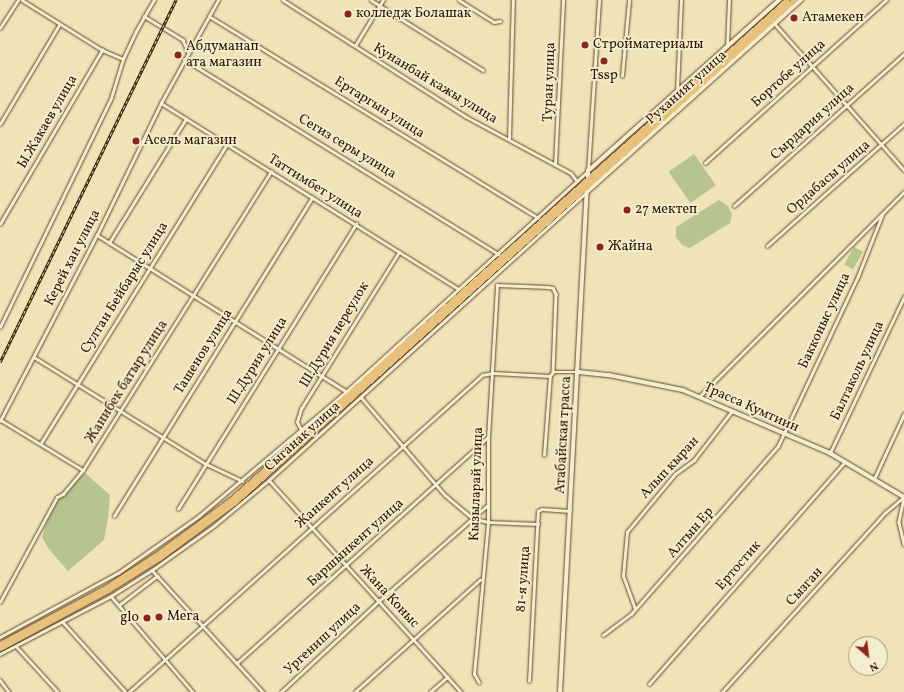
<!DOCTYPE html>
<html>
<head>
<meta charset="utf-8">
<style>
	body { margin:0 }
	#map { position:relative; width:904px; height:692px; overflow:hidden; background:#f0e3b7; font-family:Vollkorn,serif }
	div>[style] { position:absolute }
	.green>* { inset:0; background:#b7c490; transform-origin:0 0 }
	.roads { filter:drop-shadow(0 0 1px #60492e) drop-shadow(0 0 1px #60492e) }
	.minor>* { height:2.5px; margin:-1.25px; padding:0 1.25px; transform-origin:1.25px; border-radius:1.25px; background:#f5edd0 }
	.tertiary>* { height:3.5px; margin:-1.75px; padding:0 1.75px; transform-origin:1.75px; border-radius:1.75px; background:#f5edd0 }
	.secondary>* { height:3.5px; margin:-1.75px; padding:0 1.75px; transform-origin:1.75px; border-radius:1.75px; background:#f5edd0 }
	.trunk>* { height:4.5px; margin:-2.25px; padding:0 2.25px; transform-origin:2.25px; border-radius:2.25px; background:#e8c27c }
	.rail>* { height:2.5px; margin-top:-1.25px; transform-origin:0; background:repeating-linear-gradient(90deg,#f5edd0 0 3px,#301600 0 6px); box-sizing:border-box; border-block:1px solid #301600 }
	.dots>* { width:11px; height:11px; translate:-50% -50%; box-sizing:border-box; border:2px solid #f5edd0; border-radius:50% }
	span { translate:-50% -50%; white-space:nowrap; text-align:center; line-height:1.15; -webkit-text-stroke:3.5px #f5edd0; paint-order:stroke }
	.poi-label { font-size:14px; color:#301600 }
	.left { translate:0 -50%; text-align:left }
	.right { translate:-100% -50%; text-align:right }
	.street-label { font-size:14px; color:#301600 }
	.north { position:absolute; left:848px; top:636px; width:40px; height:40px; box-sizing:border-box; background:#f5edd0; border:1px solid #a6977d; border-radius:50%; rotate:152deg; font-size:11px; font-weight:700; line-height:16px; text-align:center; color:#301600 }
	.north::after { content:''; display:block; margin:auto; width:14px; height:18px; background:#8f2418; clip-path:polygon(50% 0,100% 100%,50% 72%,0 100%) }
</style>
</head>
<body>
<div id="map">
	<div class="green">
		<i style="left:694px;top:154px;width:38px;height:31px;rotate:55deg"></i>
		<i style="clip-path:polygon(719px 200px,727px 205px,732px 214px,730px 223px,690px 248px,682px 245px,676px 237px,676px 227px)"></i>
		<i style="left:854px;top:247px;width:10px;height:20px;rotate:29deg"></i>
		<i style="clip-path:polygon(85px 473px,110px 495px,108px 518px,104px 540px,68px 571px,48px 548px,42px 537px,47px 520px,59px 498px)"></i>
	</div>
	<div class="roads">
		<div class="minor">
			<i style="left:22px;top:0;width:94px;rotate:32deg"></i>
			<i style="left:283px;top:0;width:216px;rotate:32.5deg"></i>
			<i style="left:465px;top:116px;width:120px;rotate:28.3deg"></i>
			<i style="left:571px;top:173px;width:10px;rotate:53deg"></i>
			<i style="left:371px;top:0;width:132px;rotate:32deg"></i>
			<i style="left:459px;top:0;width:41px;rotate:32.2deg"></i>
			<i style="left:494px;top:22px;width:6px;rotate:-9deg"></i>
			<i style="left:144px;top:16px;width:46px;rotate:31.6deg"></i>
			<i style="left:183px;top:40px;width:12px;rotate:66deg"></i>
			<i style="left:209px;top:16px;width:386px;rotate:31.5deg"></i>
			<i style="left:775px;top:24px;width:195px;rotate:48.5deg"></i>
			<i style="left:0;top:28px;width:33px;rotate:-57deg"></i>
			<i style="left:355px;top:46px;width:54px;rotate:-58.7deg"></i>
			<i style="left:727px;top:47px;width:47px;rotate:-87.6deg"></i>
			<i style="left:184px;top:59px;width:370px;rotate:31.8deg"></i>
			<i style="left:622px;top:76px;width:76px;rotate:-84.7deg"></i>
			<i style="left:677px;top:91px;width:91px;rotate:-87.5deg"></i>
			<i style="left:161px;top:103px;width:351px;rotate:32deg"></i>
			<i style="left:0;top:124px;width:115px;rotate:-59.2deg"></i>
			<i style="left:509px;top:139px;width:139px;rotate:-88.4deg"></i>
			<i style="left:705px;top:163px;width:244px;rotate:-42deg"></i>
			<i style="left:555px;top:165px;width:165px;rotate:-87.2deg"></i>
			<i style="left:734px;top:206px;width:228px;rotate:-41.8deg"></i>
			<i style="left:0;top:224px;width:202px;rotate:-59.6deg"></i>
			<i style="left:102px;top:50px;width:23px;rotate:23deg"></i>
			<i style="left:97px;top:235px;width:294px;rotate:32.1deg"></i>
			<i style="left:109px;top:243px;width:146px;rotate:-58.2deg"></i>
			<i style="left:767px;top:246px;width:183px;rotate:-41.7deg"></i>
			<i style="left:0;top:327px;width:254px;rotate:-64.1deg"></i>
			<i style="left:111px;top:98px;width:41px;rotate:-72.9deg"></i>
			<i style="left:123px;top:59px;width:31px;rotate:-65deg"></i>
			<i style="left:136px;top:31px;width:36px;rotate:-60deg"></i>
			<i style="left:34px;top:357px;width:203px;rotate:31.9deg"></i>
			<i style="left:206px;top:464px;width:40px;rotate:25deg"></i>
			<i style="left:361px;top:397px;width:129px;rotate:49.4deg"></i>
			<i style="left:445px;top:495px;width:35px;rotate:40deg"></i>
			<i style="left:472px;top:518px;width:16px;rotate:14deg"></i>
			<i style="left:488px;top:522px;width:50px;rotate:2.3deg"></i>
			<i style="left:699px;top:397px;width:290px;rotate:-45deg"></i>
			<i style="left:1px;top:420px;width:96px;rotate:31.4deg"></i>
			<i style="left:0;top:421px;width:210px;rotate:-62.5deg"></i>
			<i style="left:97px;top:235px;width:147px;rotate:-64.1deg"></i>
			<i style="left:161px;top:103px;width:118px;rotate:-61deg"></i>
			<i style="left:301px;top:430px;width:9px;rotate:-117deg"></i>
			<i style="left:297px;top:422px;width:14px;rotate:-73deg"></i>
			<i style="left:301px;top:409px;width:185px;rotate:-58deg"></i>
			<i style="left:41px;top:443px;width:352px;rotate:-58.1deg"></i>
			<i style="left:830px;top:453px;width:173px;rotate:-64.6deg"></i>
			<i style="left:544px;top:455px;width:79px;rotate:-85.7deg"></i>
			<i style="left:874px;top:479px;width:72px;rotate:-65.2deg"></i>
			<i style="left:269px;top:480px;width:286px;rotate:47.8deg"></i>
			<i style="left:904px;top:498px;width:25px;rotate:102deg"></i>
			<i style="left:899px;top:522px;width:23px;rotate:77deg"></i>
			<i style="left:178px;top:509px;width:336px;rotate:-58deg"></i>
			<i style="left:114px;top:516px;width:375px;rotate:-58.1deg"></i>
			<i style="left:152px;top:570px;width:165px;rotate:47.7deg"></i>
			<i style="left:111px;top:596px;width:126px;rotate:49.5deg"></i>
			<i style="left:0;top:602px;width:119px;rotate:-61.5deg"></i>
			<i style="left:57px;top:497px;width:7px;rotate:-27deg"></i>
			<i style="left:63px;top:494px;width:31px;rotate:-50deg"></i>
			<i style="left:83px;top:470px;width:353px;rotate:-57.8deg"></i>
			<i style="left:119px;top:605px;width:48px;rotate:-37.3deg"></i>
			<i style="left:635px;top:609px;width:35px;rotate:-110deg"></i>
			<i style="left:623px;top:576px;width:44px;rotate:-84.8deg"></i>
			<i style="left:627px;top:532px;width:75px;rotate:-50.4deg"></i>
			<i style="left:675px;top:474px;width:24px;rotate:-36deg"></i>
			<i style="left:694px;top:460px;width:62px;rotate:-52.2deg"></i>
			<i style="left:63px;top:622px;width:94px;rotate:48deg"></i>
			<i style="left:603px;top:635px;width:35px;rotate:-37deg"></i>
			<i style="left:631px;top:614px;width:223px;rotate:-48.8deg"></i>
			<i style="left:778px;top:446px;width:188px;rotate:-64.8deg"></i>
			<i style="left:858px;top:276px;width:66px;rotate:-68.5deg"></i>
			<i style="left:0;top:637px;width:134px;rotate:-28.5deg"></i>
			<i style="left:118px;top:573px;width:99px;rotate:-35.1deg"></i>
			<i style="left:199px;top:516px;width:194px;rotate:-40.2deg"></i>
			<i style="left:347px;top:391px;width:326px;rotate:-42.4deg"></i>
			<i style="left:588px;top:171px;width:171px;rotate:-86.3deg"></i>
			<i style="left:16px;top:646px;width:62px;rotate:47.6deg"></i>
			<i style="left:0;top:654px;width:125px;rotate:-27.6deg"></i>
			<i style="left:111px;top:596px;width:49px;rotate:-32.4deg"></i>
			<i style="left:152px;top:570px;width:77px;rotate:-35.5deg"></i>
			<i style="left:215px;top:525px;width:70px;rotate:-39.8deg"></i>
			<i style="left:269px;top:480px;width:428px;rotate:-42.2deg"></i>
			<i style="left:237px;top:663px;width:336px;rotate:-42deg"></i>
			<i style="left:0;top:680px;width:15px;rotate:53deg"></i>
			<i style="left:529px;top:681px;width:170px;rotate:-87deg"></i>
			<i style="left:538px;top:511px;width:4px;rotate:-27deg"></i>
			<i style="left:542px;top:509px;width:28px;rotate:4deg"></i>
			<i style="left:479px;top:683px;width:10px;rotate:-119deg"></i>
			<i style="left:474px;top:674px;width:153px;rotate:-84.7deg"></i>
			<i style="left:488px;top:522px;width:84px;rotate:-90deg"></i>
			<i style="left:488px;top:438px;width:153px;rotate:-86.6deg"></i>
			<i style="left:497px;top:285px;width:51px;rotate:2.2deg"></i>
			<i style="left:548px;top:287px;width:5px;rotate:11deg"></i>
			<i style="left:553px;top:288px;width:7px;rotate:63deg"></i>
			<i style="left:556px;top:294px;width:78px;rotate:92.2deg"></i>
			<i style="left:649px;top:684px;width:296px;rotate:-48.6deg"></i>
			<i style="left:129px;top:692px;width:474px;rotate:-41.9deg"></i>
			<i style="left:482px;top:375px;width:11px;rotate:-10deg"></i>
			<i style="left:493px;top:373px;width:57px;rotate:3deg"></i>
			<i style="left:550px;top:376px;width:5px;rotate:-53deg"></i>
			<i style="left:553px;top:372px;width:25px"></i>
			<i style="left:281px;top:692px;width:134px;rotate:-42.9deg"></i>
			<i style="left:379px;top:601px;width:145px;rotate:-41.4deg"></i>
			<i style="left:355px;top:692px;width:168px;rotate:-41.9deg"></i>
			<i style="left:430px;top:692px;width:23px;rotate:-41deg"></i>
			<i style="left:722px;top:692px;width:244px;rotate:-47.7deg"></i>
			<i style="left:886px;top:512px;width:23px;rotate:-40deg"></i>
		</div>
		<div class="tertiary">
			<i style="left:579px;top:372px;width:30px;rotate:6deg"></i>
			<i style="left:609px;top:375px;width:76px;rotate:11.5deg"></i>
			<i style="left:683px;top:390px;width:160px;rotate:23.2deg"></i>
			<i style="left:830px;top:453px;width:86px;rotate:30.7deg"></i>
		</div>
		<div class="secondary">
			<i style="left:588px;top:180px;width:9px;rotate:-90deg"></i>
			<i style="left:588px;top:171px;width:256px;rotate:-41.8deg"></i>
			<i style="left:587px;top:192px;width:288px;rotate:-41.9deg"></i>
			<i style="left:560px;top:692px;width:507px;rotate:-86.95deg"></i>
		</div>
		<div class="trunk">
			<i style="left:0;top:644px;width:121px;rotate:-28deg"></i>
			<i style="left:107px;top:587px;width:62px;rotate:-33.2deg"></i>
			<i style="left:159px;top:553px;width:91px;rotate:-36.5deg"></i>
			<i style="left:232px;top:499px;width:746px;rotate:-41.96deg"></i>
			<i style="left:0;top:648px;width:123px;rotate:-28.2deg"></i>
			<i style="left:108px;top:590px;width:62px;rotate:-31.9deg"></i>
			<i style="left:161px;top:557px;width:92px;rotate:-36.6deg"></i>
			<i style="left:235px;top:502px;width:751px;rotate:-41.92deg"></i>
		</div>
	</div>
	<div class="rail">
		<i style="left:0;top:362px;width:403px;rotate:-64.1deg"></i>
	</div>
	<div class="dots">
		<i style="left:348px;top:14px;background:#8f2418"></i>
		<i style="left:794px;top:18px;background:#8f2418"></i>
		<i style="left:585px;top:45px;background:#8f2418"></i>
		<i style="left:178px;top:55px;background:#8f2418"></i>
		<i style="left:604px;top:61px;background:#8f2418"></i>
		<i style="left:136px;top:141px;background:#8f2418"></i>
		<i style="left:627px;top:210px;background:#8f2418"></i>
		<i style="left:600px;top:247px;background:#8f2418"></i>
		<i style="left:159px;top:617px;background:#8f2418"></i>
		<i style="left:147px;top:618px;background:#8f2418"></i>
	</div>
	<div class="poi-label">
		<span class="left" style="left:356px;top:14px">колледж Болашак</span>
		<span class="left" style="left:802px;top:18px">Атамекен</span>
		<span class="left" style="left:593px;top:45px">Стройматериалы</span>
		<span class="left" style="left:186px;top:55px">Абдуманап<br>ата магазин</span>
		<span style="left:604px;top:76px">Tssp</span>
		<span class="left" style="left:144px;top:141px">Асель магазин</span>
		<span class="left" style="left:635px;top:210px">27 мектеп</span>
		<span class="left" style="left:608px;top:247px">Жайна</span>
		<span class="left" style="left:167px;top:617px">Мега</span>
		<span class="right" style="left:139px;top:618px">glo</span>
	</div>
	<div class="street-label">
		<span style="left:789px;top:74px;rotate:-42deg">Бортобе улица</span>
		<span style="left:550px;top:82px;rotate:-88deg">Туран улица</span>
		<span style="left:435px;top:84px;rotate:31deg">Кунанбай кажы улица</span>
		<span style="left:687px;top:88px;rotate:-42deg">Руханият улица</span>
		<span style="left:379px;top:108px;rotate:32deg">Ертаргын улица</span>
		<span style="left:48px;top:122px;rotate:-60deg">Ы.Жакаев улица</span>
		<span style="left:813px;top:122px;rotate:-42deg">Сырдария улица</span>
		<span style="left:347px;top:147px;rotate:31deg">Сегиз серы улица</span>
		<span style="left:829px;top:178px;rotate:-41deg">Ордабасы улица</span>
		<span style="left:315px;top:187px;rotate:32deg">Таттимбет улица</span>
		<span style="left:73px;top:258px;rotate:-63deg">Керей хан улица</span>
		<span style="left:125px;top:288px;rotate:-58deg">Султан Бейбарыс улица</span>
		<span style="left:825px;top:321px;rotate:-65deg">Бакконыс улица</span>
		<span style="left:335px;top:335px;rotate:-59deg">Ш.Дурия переулок</span>
		<span style="left:204px;top:352px;rotate:-58deg">Ташенов улица</span>
		<span style="left:258px;top:361px;rotate:-58deg">Ш.Дурия улица</span>
		<span style="left:858px;top:371px;rotate:-65deg">Балтаколь улица</span>
		<span style="left:127px;top:382px;rotate:-58deg">Жанибек батыр улица</span>
		<span style="left:751px;top:408px;rotate:24deg">Трасса Кумтиин</span>
		<span style="left:564px;top:435px;rotate:-87deg">Атабайская трасса</span>
		<span style="left:303px;top:437px;rotate:-42deg">Сыганак улица</span>
		<span style="left:670px;top:468px;rotate:-47deg">Алып кыран</span>
		<span style="left:477px;top:484px;rotate:-88deg">Кызыларай улица</span>
		<span style="left:335px;top:493px;rotate:-42deg">Жанкент улица</span>
		<span style="left:691px;top:533px;rotate:-49deg">Алтын Ер</span>
		<span style="left:356px;top:543px;rotate:-42deg">Баршынкент улица</span>
		<span style="left:739px;top:566px;rotate:-49deg">Ертостик</span>
		<span style="left:524px;top:579px;rotate:-86deg">81-я улица</span>
		<span style="left:805px;top:587px;rotate:-48deg">Сызган</span>
		<span style="left:389px;top:597px;rotate:47deg">Жана Коныс</span>
		<span style="left:323px;top:639px;rotate:-43deg">Ургениш улица</span>
	</div>
	<div class="north">N</div>
</div>
</body>
</html>
